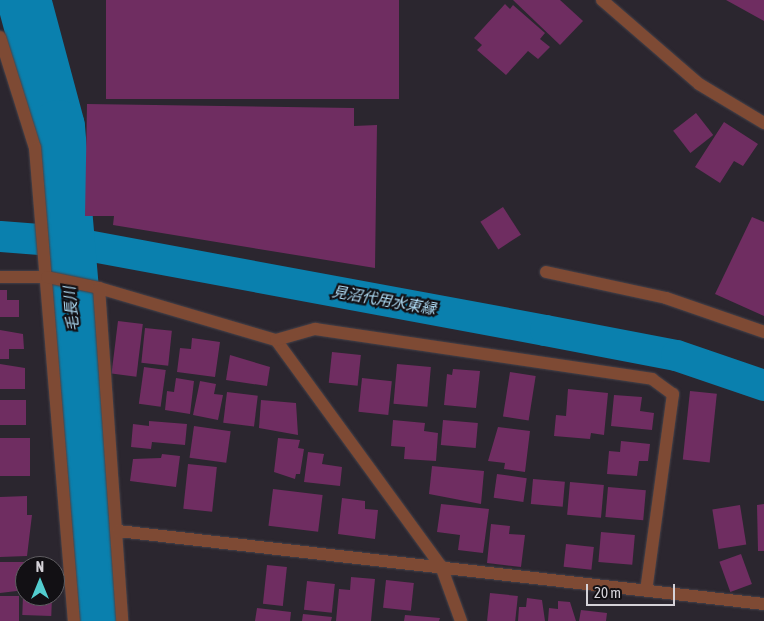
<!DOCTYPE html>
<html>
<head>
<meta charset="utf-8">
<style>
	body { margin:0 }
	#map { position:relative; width:764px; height:621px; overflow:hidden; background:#2b262f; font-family:"Asap Condensed","Noto Sans JP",sans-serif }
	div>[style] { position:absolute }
	.canal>* { height:31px; margin:-15.5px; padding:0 15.5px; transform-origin:15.5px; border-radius:15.5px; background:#0a80ae }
	.river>* { height:54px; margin:-27px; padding:0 27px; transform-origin:27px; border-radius:27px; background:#0a80ae }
	.building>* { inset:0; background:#6f2d61; transform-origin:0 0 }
	.roads { filter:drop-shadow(0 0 1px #46424a) drop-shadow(0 0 1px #46424a) }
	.minor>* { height:12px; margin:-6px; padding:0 6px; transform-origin:6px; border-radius:6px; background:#7e4a34 }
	span { translate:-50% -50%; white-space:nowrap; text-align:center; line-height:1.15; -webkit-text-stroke:4.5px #121014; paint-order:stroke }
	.water-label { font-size:15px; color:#b0ddf6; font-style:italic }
	.north { position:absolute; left:15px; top:556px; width:50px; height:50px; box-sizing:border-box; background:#121014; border:1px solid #605e62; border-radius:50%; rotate:0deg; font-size:14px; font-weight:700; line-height:20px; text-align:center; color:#d5d2d8 }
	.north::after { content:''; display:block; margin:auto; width:18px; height:22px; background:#52cdcf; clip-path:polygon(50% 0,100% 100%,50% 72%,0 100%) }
	.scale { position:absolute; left:586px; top:584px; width:89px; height:22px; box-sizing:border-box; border:2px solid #d5d2d8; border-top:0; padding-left:6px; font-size:15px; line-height:18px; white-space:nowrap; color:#d5d2d8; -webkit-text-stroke:4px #121014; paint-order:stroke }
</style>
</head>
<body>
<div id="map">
	<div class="canal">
		<i style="left:0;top:236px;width:65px;rotate:4.4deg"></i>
		<i style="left:65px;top:241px;width:488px;rotate:10.5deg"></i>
		<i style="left:545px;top:330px;width:133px;rotate:10.8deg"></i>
		<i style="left:676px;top:355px;width:93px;rotate:18.8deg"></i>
	</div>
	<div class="river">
		<i style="left:24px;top:0;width:131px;rotate:75deg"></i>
		<i style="left:58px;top:127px;width:496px;rotate:85.1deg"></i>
	</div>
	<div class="building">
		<i style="left:106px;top:0;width:293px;height:99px"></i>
		<i style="clip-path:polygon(513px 0,560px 0,583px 21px,560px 45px)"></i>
		<i style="clip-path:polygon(726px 0,764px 0,764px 21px)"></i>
		<i style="clip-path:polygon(505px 4px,510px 9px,513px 5px,545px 33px,540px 39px,550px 47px,538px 59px,528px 51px,506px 75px,477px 50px,482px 45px,474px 38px)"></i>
		<i style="clip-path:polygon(87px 104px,354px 108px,354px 126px,377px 125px,375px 268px,113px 225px,114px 216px,85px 216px)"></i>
		<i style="left:696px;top:113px;width:28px;height:29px;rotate:52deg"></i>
		<i style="clip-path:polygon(724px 122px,758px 144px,743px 166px,734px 161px,720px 183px,695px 167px)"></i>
		<i style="left:503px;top:207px;width:33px;height:27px;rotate:57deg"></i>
		<i style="clip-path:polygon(752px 217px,764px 222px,764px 316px,715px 294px)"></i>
		<i style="clip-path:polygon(0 290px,7px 290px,7px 300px,19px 300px,19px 317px,0 317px)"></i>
		<i style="left:118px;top:321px;width:25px;height:53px;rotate:7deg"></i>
		<i style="left:145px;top:328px;width:27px;height:35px;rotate:6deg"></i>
		<i style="clip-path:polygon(0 330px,23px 334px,24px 349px,9px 349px,9px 359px,0 359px)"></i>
		<i style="clip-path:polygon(192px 338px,220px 342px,215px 377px,177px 372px,180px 348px,191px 349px)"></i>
		<i style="left:332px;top:352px;width:29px;height:31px;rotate:6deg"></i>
		<i style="clip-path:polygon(230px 355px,270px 367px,267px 386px,226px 380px)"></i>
		<i style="clip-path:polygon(0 364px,25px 368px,25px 389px,0 389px)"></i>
		<i style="left:397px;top:364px;width:34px;height:40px;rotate:5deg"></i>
		<i style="left:144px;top:367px;width:22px;height:37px;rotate:8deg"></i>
		<i style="clip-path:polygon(453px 369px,480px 371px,476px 408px,444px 405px,447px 374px,452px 375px)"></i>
		<i style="left:510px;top:372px;width:26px;height:45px;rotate:9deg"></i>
		<i style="clip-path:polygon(176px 378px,194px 381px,190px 414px,165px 410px,167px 391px,174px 392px)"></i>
		<i style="left:362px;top:378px;width:30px;height:34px;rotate:6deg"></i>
		<i style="clip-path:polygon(200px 381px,216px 384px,214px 394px,223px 395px,218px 420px,193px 415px)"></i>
		<i style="clip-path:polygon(568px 389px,608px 393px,604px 435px,591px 433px,590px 439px,554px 436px,556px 415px,566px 416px)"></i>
		<i style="left:690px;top:391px;width:27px;height:69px;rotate:6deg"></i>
		<i style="left:227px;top:392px;width:31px;height:31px;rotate:7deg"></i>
		<i style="clip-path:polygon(614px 395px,642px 397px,640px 411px,654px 413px,652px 430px,611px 426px)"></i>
		<i style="left:0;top:400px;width:26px;height:25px"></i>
		<i style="clip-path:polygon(261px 400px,296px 403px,298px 435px,259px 428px)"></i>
		<i style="clip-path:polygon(393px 420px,425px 423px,424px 431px,438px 433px,436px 461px,404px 459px,405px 447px,391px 446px)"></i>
		<i style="left:443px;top:420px;width:35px;height:25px;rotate:5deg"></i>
		<i style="clip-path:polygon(149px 421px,187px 424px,185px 445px,152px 442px,151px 449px,131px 447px,133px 424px,149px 426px)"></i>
		<i style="left:194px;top:426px;width:37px;height:32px;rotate:8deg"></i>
		<i style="clip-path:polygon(498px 427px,530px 431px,525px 472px,504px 469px,505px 463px,488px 461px)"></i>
		<i style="left:0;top:438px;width:30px;height:38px"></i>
		<i style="clip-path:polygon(278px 438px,300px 440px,298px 448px,304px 449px,300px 474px,296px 474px,295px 479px,274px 472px)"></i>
		<i style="clip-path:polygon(621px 441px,650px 444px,648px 461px,639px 461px,637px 476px,607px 474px,609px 451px,620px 452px)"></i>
		<i style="clip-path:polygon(308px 452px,324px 454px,322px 464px,342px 467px,340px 486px,304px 482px)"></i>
		<i style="clip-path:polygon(162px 454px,180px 456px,176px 487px,130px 481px,133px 459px,161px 458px)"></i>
		<i style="left:188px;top:464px;width:29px;height:45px;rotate:6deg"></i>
		<i style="clip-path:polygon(432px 466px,484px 471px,481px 504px,429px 494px)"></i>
		<i style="left:497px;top:474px;width:30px;height:24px;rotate:8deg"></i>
		<i style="left:533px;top:479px;width:32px;height:25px;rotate:5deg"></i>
		<i style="left:570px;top:482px;width:34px;height:33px;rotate:5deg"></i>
		<i style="left:608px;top:487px;width:38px;height:30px;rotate:5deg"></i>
		<i style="left:273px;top:489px;width:50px;height:37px;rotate:7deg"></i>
		<i style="clip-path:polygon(27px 496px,27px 515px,32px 515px,27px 556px,0 557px,0 497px)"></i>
		<i style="clip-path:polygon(342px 498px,365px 501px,365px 509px,378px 510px,375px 539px,338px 534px)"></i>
		<i style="clip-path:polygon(441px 504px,489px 509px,483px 553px,458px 550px,460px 535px,437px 532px)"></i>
		<i style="clip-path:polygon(764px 504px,764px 551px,758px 551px,757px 505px)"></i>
		<i style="left:740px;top:505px;width:40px;height:28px;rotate:81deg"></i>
		<i style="clip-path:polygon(491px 524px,510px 526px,509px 534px,525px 535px,521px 567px,487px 563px)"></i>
		<i style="left:601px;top:532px;width:34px;height:30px;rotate:5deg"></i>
		<i style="left:566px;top:544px;width:28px;height:23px;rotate:6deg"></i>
		<i style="left:741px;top:554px;width:32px;height:23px;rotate:70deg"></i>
		<i style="clip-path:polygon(0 562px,42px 562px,42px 566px,25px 566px,25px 590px,0 593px)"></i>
		<i style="left:267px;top:565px;width:20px;height:39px;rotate:6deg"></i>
		<i style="clip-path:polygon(351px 577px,375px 579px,371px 621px,336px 621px,339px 589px,350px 590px)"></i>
		<i style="left:386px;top:580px;width:28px;height:28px;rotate:6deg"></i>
		<i style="left:307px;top:581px;width:28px;height:29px;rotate:6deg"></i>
		<i style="left:490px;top:593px;width:28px;height:28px;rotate:6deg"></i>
		<i style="left:23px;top:595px;width:29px;height:20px;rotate:2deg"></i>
		<i style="left:0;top:596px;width:19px;height:25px"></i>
		<i style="clip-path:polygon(527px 598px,542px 600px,545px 621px,518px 621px,519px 607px,526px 607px)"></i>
		<i style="clip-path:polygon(558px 601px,570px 602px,576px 621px,548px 621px,549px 608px,558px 609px)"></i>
		<i style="clip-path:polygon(257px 608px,291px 612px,290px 621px,255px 621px)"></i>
		<i style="clip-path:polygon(581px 610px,607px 613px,606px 621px,579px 621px)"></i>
		<i style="clip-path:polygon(303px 614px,332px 617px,331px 621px,302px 621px)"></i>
		<i style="clip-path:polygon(405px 615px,440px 618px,439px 621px,404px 621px)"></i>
	</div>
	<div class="roads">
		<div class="minor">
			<i style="left:602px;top:0;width:128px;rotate:40.9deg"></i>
			<i style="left:699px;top:84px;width:76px;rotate:31deg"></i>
			<i style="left:0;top:37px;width:116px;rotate:72.5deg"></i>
			<i style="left:35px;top:148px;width:475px;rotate:85.3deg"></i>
			<i style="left:546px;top:272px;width:123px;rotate:12.2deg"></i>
			<i style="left:666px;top:298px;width:104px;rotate:19.1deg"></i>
			<i style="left:0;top:277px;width:47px"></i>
			<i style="left:47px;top:277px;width:53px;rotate:11.9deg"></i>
			<i style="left:99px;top:288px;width:184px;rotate:16.4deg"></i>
			<i style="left:276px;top:340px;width:280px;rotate:53.9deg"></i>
			<i style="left:441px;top:566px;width:59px;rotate:70deg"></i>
			<i style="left:99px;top:288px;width:334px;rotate:86deg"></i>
			<i style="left:276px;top:340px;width:41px;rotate:-15.8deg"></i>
			<i style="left:315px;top:329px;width:341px;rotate:8.4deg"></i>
			<i style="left:652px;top:379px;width:26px;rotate:36deg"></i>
			<i style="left:673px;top:394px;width:198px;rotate:97.8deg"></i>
			<i style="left:118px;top:531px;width:650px;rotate:6.45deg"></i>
		</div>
	</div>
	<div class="water-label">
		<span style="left:384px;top:300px;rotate:10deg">見沼代用水東縁</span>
		<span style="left:71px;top:309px;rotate:-95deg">毛長川</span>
	</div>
	<div class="north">N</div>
	<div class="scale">20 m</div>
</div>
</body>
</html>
